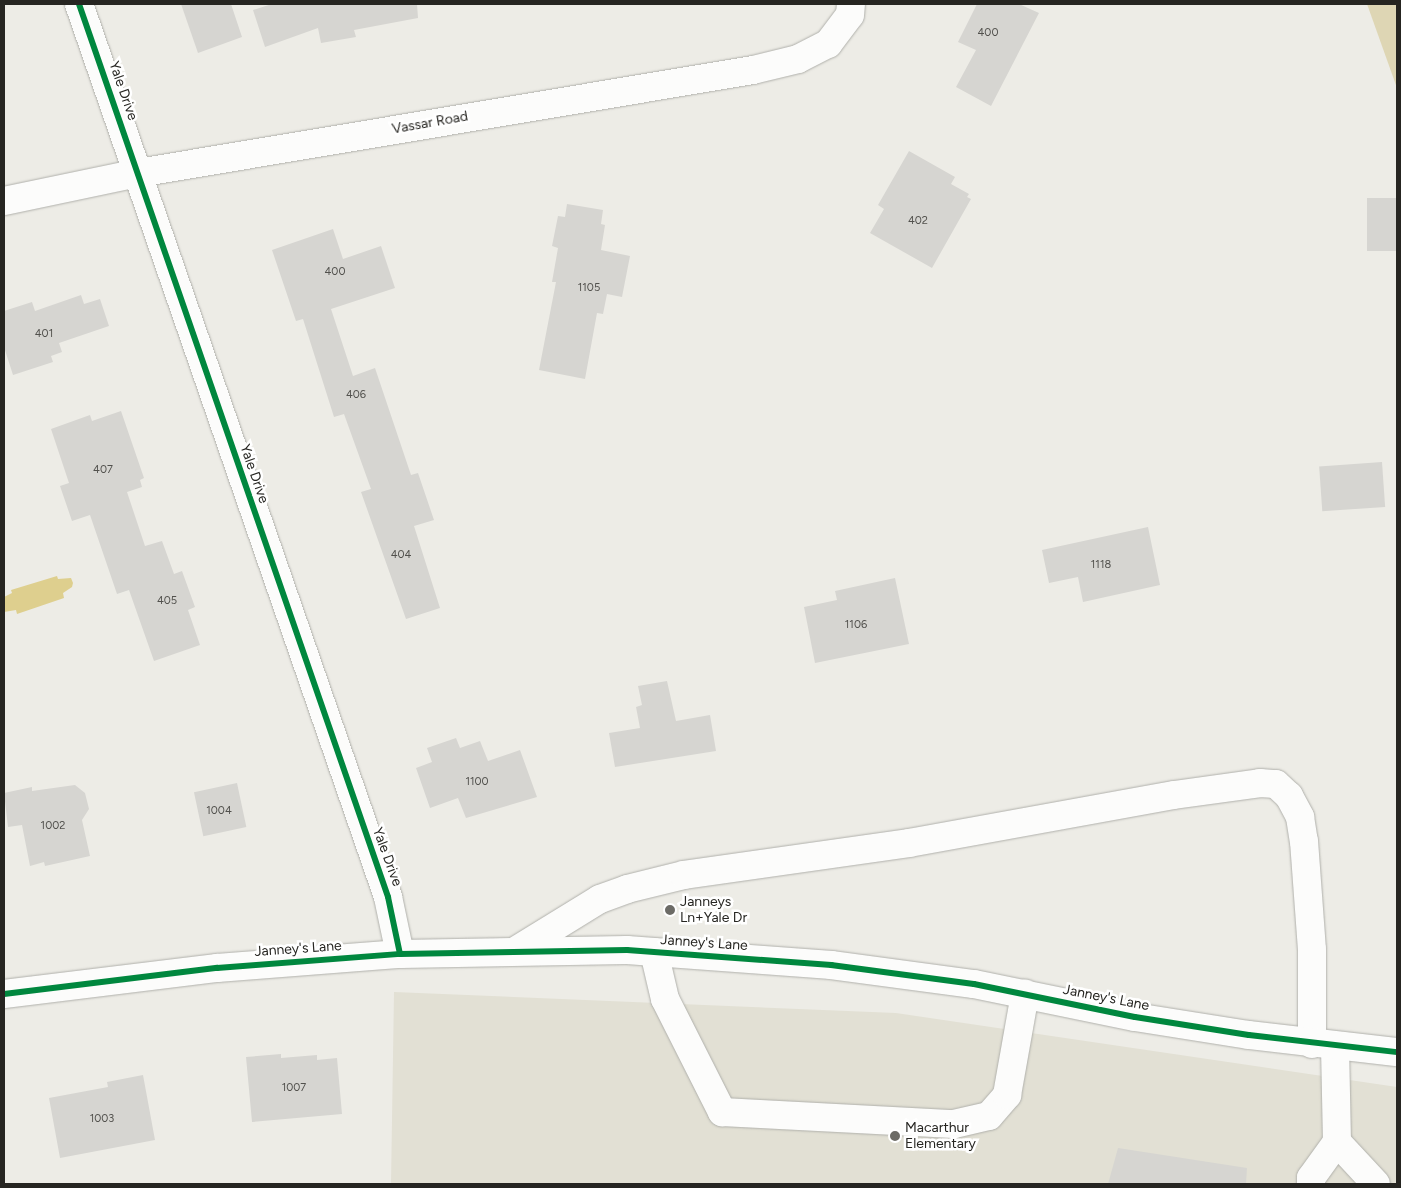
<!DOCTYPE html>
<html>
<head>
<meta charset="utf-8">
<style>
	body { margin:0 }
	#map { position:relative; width:1401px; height:1188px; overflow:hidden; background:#edece6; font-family:Figtree,sans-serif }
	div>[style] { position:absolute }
	.built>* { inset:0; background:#e2e0d4 }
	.green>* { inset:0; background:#ded6b4 }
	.water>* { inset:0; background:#decf8e }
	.building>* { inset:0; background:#d6d5d1; transform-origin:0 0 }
	.roads { filter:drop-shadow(0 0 1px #b0b0ab) drop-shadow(0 0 1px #b0b0ab) }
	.minor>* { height:28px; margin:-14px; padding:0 14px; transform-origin:14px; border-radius:14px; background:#fcfcfb }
	.major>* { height:28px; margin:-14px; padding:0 14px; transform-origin:14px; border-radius:14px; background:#fcfcfb }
	.cycleway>* { height:6px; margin:-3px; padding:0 3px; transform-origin:3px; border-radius:3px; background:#00873e }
	.dots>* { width:14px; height:14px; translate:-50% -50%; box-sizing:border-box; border:2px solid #fff; border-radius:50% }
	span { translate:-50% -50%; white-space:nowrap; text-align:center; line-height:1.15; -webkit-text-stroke:5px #fff; paint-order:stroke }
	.number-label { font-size:11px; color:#52514d }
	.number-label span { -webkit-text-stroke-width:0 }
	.street-label { font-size:14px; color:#262521 }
	.poi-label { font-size:14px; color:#262521 }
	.left { translate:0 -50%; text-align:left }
	.frame { position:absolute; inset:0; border:5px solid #262521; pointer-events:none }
</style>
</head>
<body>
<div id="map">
	<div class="built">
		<i style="clip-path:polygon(394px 992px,896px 1013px,1397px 1087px,1397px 1184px,391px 1184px)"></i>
	</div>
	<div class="green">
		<i style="clip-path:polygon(1367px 4px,1397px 4px,1397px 88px)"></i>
	</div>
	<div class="water">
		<i style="clip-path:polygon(57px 576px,58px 579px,71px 578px,73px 583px,72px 587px,63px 593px,64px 598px,17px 614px,16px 610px,4px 612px,4px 597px,12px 593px,11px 590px)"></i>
	</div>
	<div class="building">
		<i style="clip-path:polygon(181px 4px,231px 4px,242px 37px,198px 53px)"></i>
		<i style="clip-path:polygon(272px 4px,417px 4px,418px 18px,354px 30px,356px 37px,321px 43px,318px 28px,265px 47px,253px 10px)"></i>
		<i style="clip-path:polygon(977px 4px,1019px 4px,1039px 13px,991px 106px,956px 87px,976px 50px,958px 42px)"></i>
		<i style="clip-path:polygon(909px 151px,955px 177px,951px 184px,969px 194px,967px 197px,971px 199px,932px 268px,870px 233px,884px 209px,878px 205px)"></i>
		<i style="left:1397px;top:198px;width:53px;height:30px;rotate:90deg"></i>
		<i style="clip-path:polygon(567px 204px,603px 210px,601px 224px,605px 225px,601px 250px,630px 256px,622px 297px,607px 294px,603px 314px,597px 313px,585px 379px,539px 370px,556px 282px,552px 282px,558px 248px,552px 246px,558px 216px,565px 217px)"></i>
		<i style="clip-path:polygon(333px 229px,343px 259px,381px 246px,395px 288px,331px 309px,353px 376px,375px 368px,411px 475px,418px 473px,434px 520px,414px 526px,440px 608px,406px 619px,361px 492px,371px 489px,344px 414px,334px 417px,303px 319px,296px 321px,272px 250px)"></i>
		<i style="clip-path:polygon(81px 295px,84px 304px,100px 299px,109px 326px,59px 343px,62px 352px,51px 356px,53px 362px,13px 375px,4px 347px,4px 311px,32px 302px,35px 311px)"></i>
		<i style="clip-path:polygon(121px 411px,144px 478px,140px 480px,142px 487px,127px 492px,145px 546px,162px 541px,174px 574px,182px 571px,195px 607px,188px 610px,200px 645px,154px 661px,129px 590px,117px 594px,90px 515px,72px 521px,60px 486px,69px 483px,51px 429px,90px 415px,92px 421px)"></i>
		<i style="left:1382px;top:462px;width:45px;height:63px;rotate:86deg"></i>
		<i style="clip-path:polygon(1148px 527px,1160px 585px,1083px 602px,1078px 577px,1049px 583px,1042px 550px)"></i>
		<i style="clip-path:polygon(895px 578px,909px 644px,815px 663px,804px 607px,837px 600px,835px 591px)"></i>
		<i style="clip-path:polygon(667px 681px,676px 721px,710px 715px,716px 751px,615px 767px,609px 733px,640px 728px,636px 707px,642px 705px,638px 686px)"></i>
		<i style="clip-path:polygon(456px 738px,460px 748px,480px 741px,488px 761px,520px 750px,537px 797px,466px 818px,458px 798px,430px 808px,416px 768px,432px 762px,427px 748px)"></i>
		<i style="left:237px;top:783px;width:45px;height:44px;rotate:78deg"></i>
		<i style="clip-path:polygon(75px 785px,85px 793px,89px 809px,82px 820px,90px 856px,45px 866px,44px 862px,30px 866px,22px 825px,8px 827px,4px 793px,32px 787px,32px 791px)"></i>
		<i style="clip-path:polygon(281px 1054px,281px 1058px,317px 1055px,317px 1060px,337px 1058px,342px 1114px,252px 1122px,246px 1057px)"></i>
		<i style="clip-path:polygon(143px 1075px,155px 1140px,60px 1158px,49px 1098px,108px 1087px,107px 1082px)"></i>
		<i style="clip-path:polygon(1118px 1148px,1247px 1168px,1246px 1184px,1108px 1184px)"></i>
	</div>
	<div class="roads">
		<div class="minor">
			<i style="left:79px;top:4px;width:945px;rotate:70.91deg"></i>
			<i style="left:388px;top:897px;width:58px;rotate:78.1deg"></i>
			<i style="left:4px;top:201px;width:137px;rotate:-11.8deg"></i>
			<i style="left:138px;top:173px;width:624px;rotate:-9.51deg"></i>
			<i style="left:753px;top:70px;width:46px;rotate:-13.7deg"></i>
			<i style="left:798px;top:59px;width:34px;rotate:-27deg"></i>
			<i style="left:828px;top:44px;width:36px;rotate:-53deg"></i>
			<i style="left:850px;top:15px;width:11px;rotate:-85deg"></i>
			<i style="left:517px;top:950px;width:97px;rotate:-31.6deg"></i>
			<i style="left:600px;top:899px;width:29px;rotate:-20deg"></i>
			<i style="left:627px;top:889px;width:59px;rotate:-13.8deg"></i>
			<i style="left:684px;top:875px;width:227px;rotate:-8.1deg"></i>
			<i style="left:909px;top:843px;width:269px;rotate:-10.3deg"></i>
			<i style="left:1174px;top:795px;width:87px;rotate:-7.9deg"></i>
			<i style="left:1260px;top:783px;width:16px;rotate:4deg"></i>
			<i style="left:1276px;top:784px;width:18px;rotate:43deg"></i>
			<i style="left:1289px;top:796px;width:24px;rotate:62deg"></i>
			<i style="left:1300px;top:817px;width:24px;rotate:81deg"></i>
			<i style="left:1304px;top:841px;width:109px;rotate:85.8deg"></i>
			<i style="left:1312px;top:950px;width:94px;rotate:90deg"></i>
			<i style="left:654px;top:952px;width:48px;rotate:76.8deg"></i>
			<i style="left:665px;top:999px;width:127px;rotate:63.2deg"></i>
			<i style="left:722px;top:1112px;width:232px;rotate:3deg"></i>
			<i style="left:954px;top:1124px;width:36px;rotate:-13deg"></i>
			<i style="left:989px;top:1116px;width:28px;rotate:-49deg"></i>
			<i style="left:1007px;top:1095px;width:103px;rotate:-79.9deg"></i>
			<i style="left:1337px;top:1142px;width:57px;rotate:47.1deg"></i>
			<i style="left:1311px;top:1184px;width:6px;rotate:-90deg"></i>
			<i style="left:1311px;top:1178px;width:44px;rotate:-54.2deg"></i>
			<i style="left:1337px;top:1142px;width:96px;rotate:-91.2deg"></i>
		</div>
		<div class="major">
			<i style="left:4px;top:994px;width:215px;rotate:-7deg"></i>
			<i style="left:217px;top:968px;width:184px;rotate:-4.4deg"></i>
			<i style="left:400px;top:954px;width:227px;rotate:-1deg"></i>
			<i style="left:627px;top:950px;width:205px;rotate:4.2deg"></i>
			<i style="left:831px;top:965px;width:144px;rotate:7.6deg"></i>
			<i style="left:974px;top:984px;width:164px;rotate:11.6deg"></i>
			<i style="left:1135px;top:1017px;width:115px;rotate:9deg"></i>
			<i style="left:1249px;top:1035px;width:149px;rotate:6.6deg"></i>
		</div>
	</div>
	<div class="cycleway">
		<i style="left:79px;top:4px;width:945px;rotate:70.91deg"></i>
		<i style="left:388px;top:897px;width:58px;rotate:78.1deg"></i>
		<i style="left:4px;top:994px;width:215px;rotate:-7deg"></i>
		<i style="left:217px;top:968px;width:184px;rotate:-4.4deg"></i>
		<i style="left:400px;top:954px;width:227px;rotate:-1deg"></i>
		<i style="left:627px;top:950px;width:205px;rotate:4.2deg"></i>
		<i style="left:831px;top:965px;width:144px;rotate:7.6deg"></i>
		<i style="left:974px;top:984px;width:164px;rotate:11.6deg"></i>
		<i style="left:1135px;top:1017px;width:115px;rotate:9deg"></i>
		<i style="left:1249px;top:1035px;width:149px;rotate:6.6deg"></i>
	</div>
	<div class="dots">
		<i style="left:670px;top:910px;background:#6c6b66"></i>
		<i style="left:895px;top:1136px;background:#6c6b66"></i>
	</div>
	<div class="number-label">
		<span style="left:988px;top:33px">400</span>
		<span style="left:918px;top:221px">402</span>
		<span style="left:335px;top:272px">400</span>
		<span style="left:589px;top:288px">1105</span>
		<span style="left:44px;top:334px">401</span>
		<span style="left:356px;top:395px">406</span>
		<span style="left:103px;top:470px">407</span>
		<span style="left:401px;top:555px">404</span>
		<span style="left:1101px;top:565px">1118</span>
		<span style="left:167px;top:601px">405</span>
		<span style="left:856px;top:625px">1106</span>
		<span style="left:477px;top:782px">1100</span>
		<span style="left:219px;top:811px">1004</span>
		<span style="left:53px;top:826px">1002</span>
		<span style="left:294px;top:1088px">1007</span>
		<span style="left:102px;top:1119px">1003</span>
	</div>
	<div class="street-label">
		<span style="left:123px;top:91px;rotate:71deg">Yale Drive</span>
		<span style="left:430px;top:123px;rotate:-10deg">Vassar Road</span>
		<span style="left:254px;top:474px;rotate:71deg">Yale Drive</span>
		<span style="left:387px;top:857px;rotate:70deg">Yale Drive</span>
		<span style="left:704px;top:943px;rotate:4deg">Janney's Lane</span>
		<span style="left:298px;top:949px;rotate:-4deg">Janney's Lane</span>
		<span style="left:1106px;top:998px;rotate:11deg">Janney's Lane</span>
	</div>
	<div class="poi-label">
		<span class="left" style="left:680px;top:910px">Janneys<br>Ln+Yale Dr</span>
		<span class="left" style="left:905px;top:1136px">Macarthur<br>Elementary</span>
	</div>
	<div class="frame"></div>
</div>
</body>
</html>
